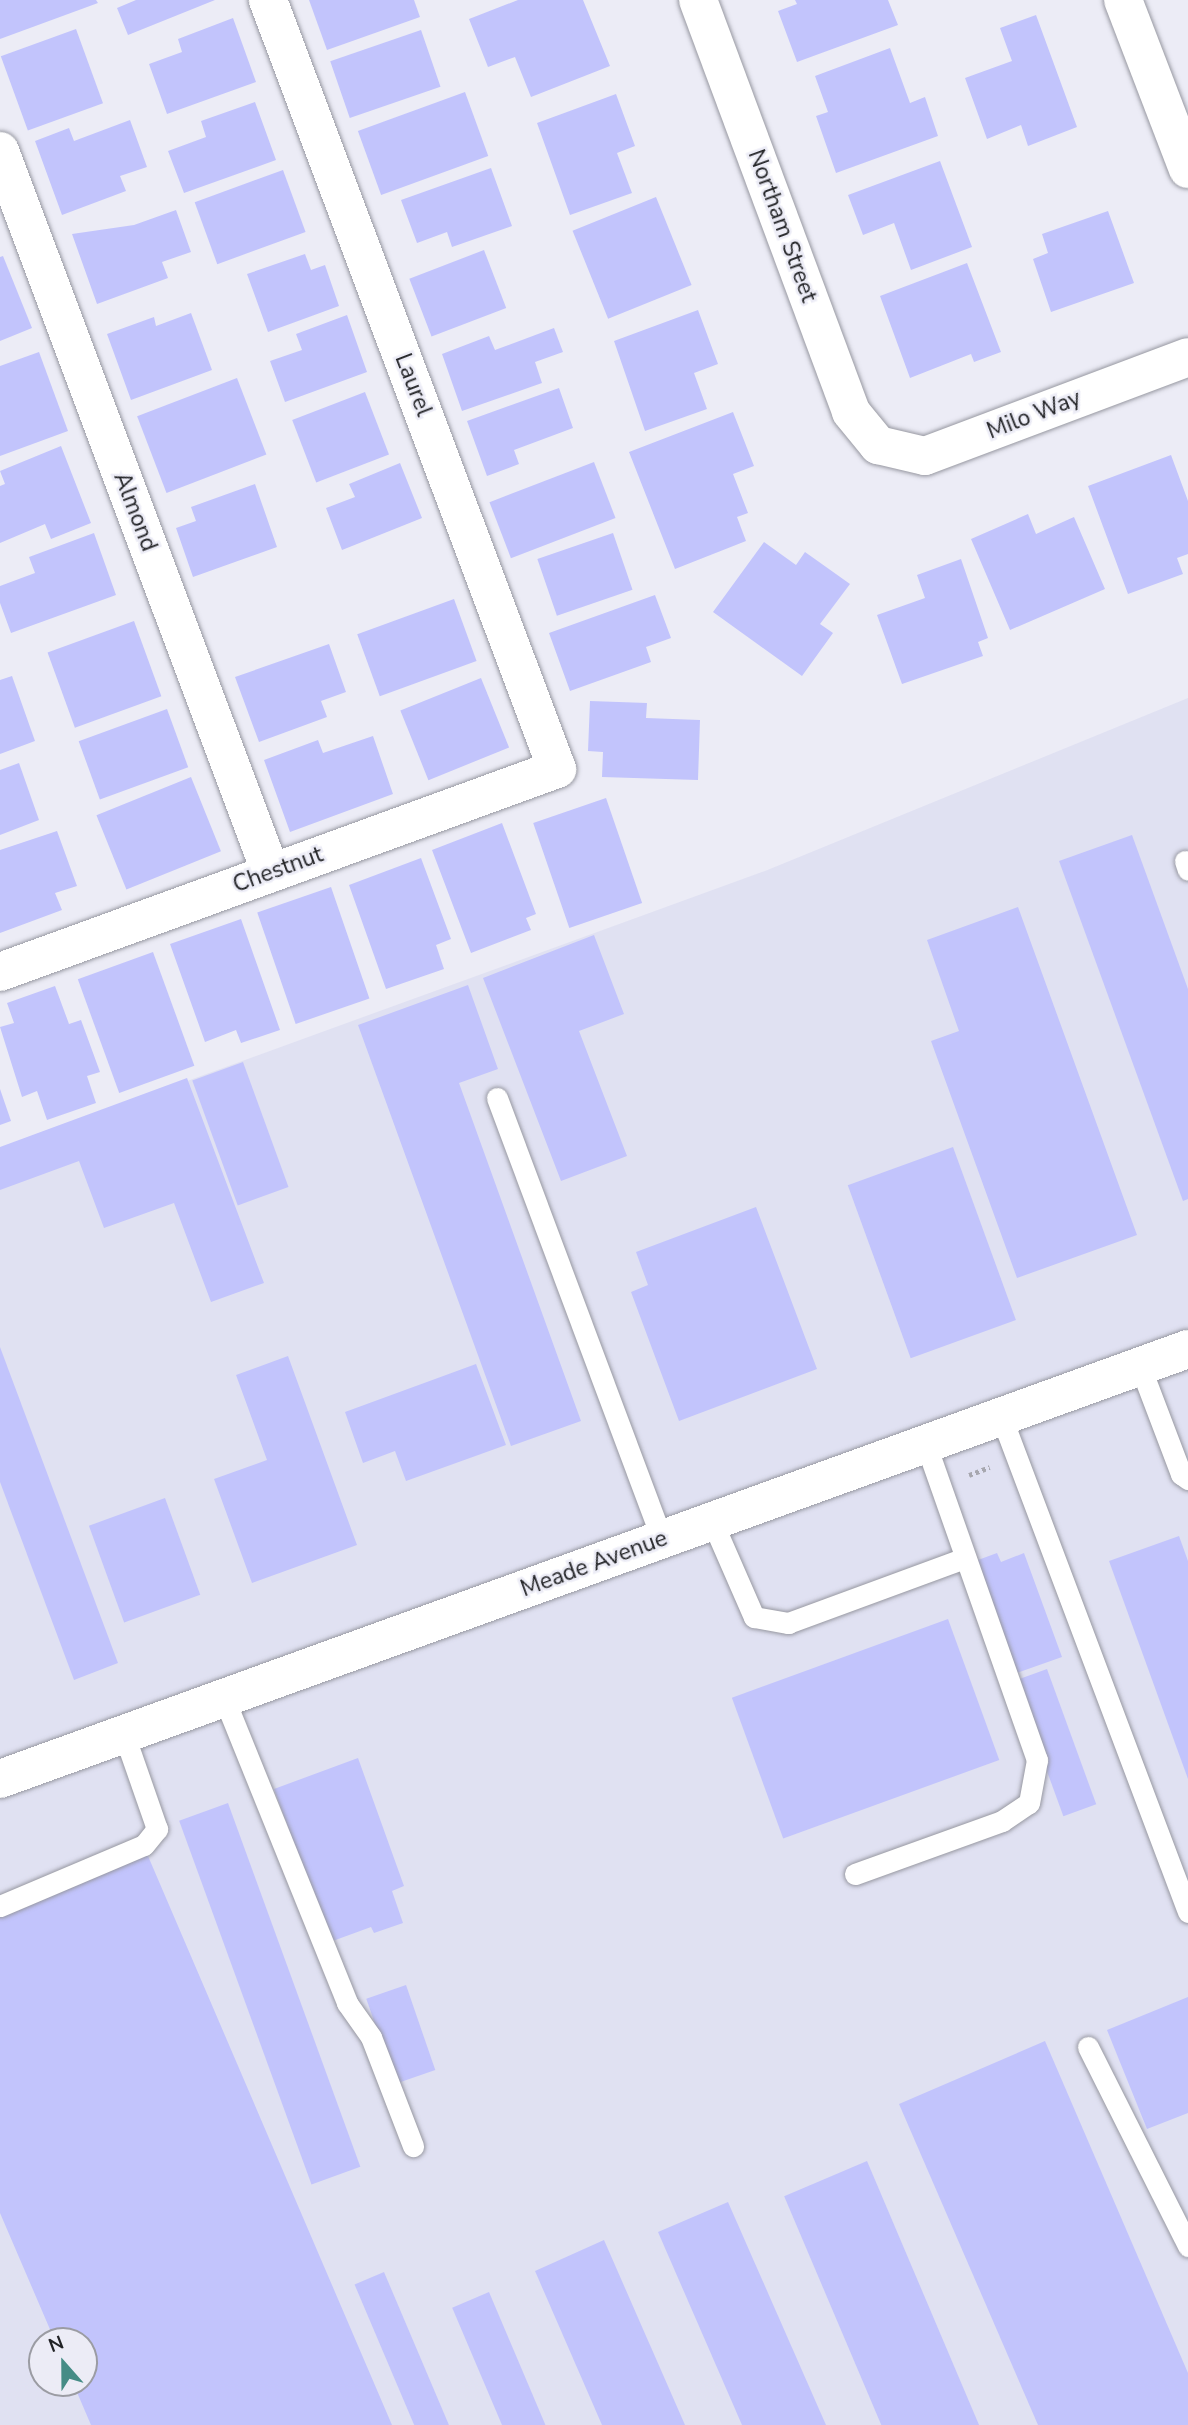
<!DOCTYPE html>
<html>
<head>
<meta charset="utf-8">
<style>
	body { margin:0 }
	#map { position:relative; width:1188px; height:2425px; overflow:hidden; background:#ececf6; font-family:"Nunito Sans",sans-serif }
	div>[style] { position:absolute }
	.built>* { inset:0; background:#e0e1f2 }
	.building>* { inset:0; background:#c2c4fc; transform-origin:0 0 }
	.path>* { height:4.5px; margin-top:-2.25px; transform-origin:0; background:repeating-linear-gradient(90deg,#a7a7af 0 3.5px,transparent 0 7px) }
	.roads { filter:drop-shadow(0 0 2px #9798a1) drop-shadow(0 0 2px #9798a1) }
	.service>* { height:21px; margin:-10.5px; padding:0 10.5px; transform-origin:10.5px; border-radius:10.5px; background:#fff }
	.minor>* { height:38px; margin:-19px; padding:0 19px; transform-origin:19px; border-radius:19px; background:#fff }
	.tertiary>* { height:38px; margin:-19px; padding:0 19px; transform-origin:19px; border-radius:19px; background:#fff }
	span { translate:-50% -50%; white-space:nowrap; text-align:center; line-height:1.15; -webkit-text-stroke:5px #ececf6; paint-order:stroke }
	.street-label { font-size:23px; color:#222326 }
	.north { position:absolute; left:28px; top:2327px; width:70px; height:70px; box-sizing:border-box; background:#ececf6; border:2px solid #9b9ca3; border-radius:50%; rotate:339deg; font-size:19px; font-weight:700; line-height:28px; text-align:center; color:#222326 }
	.north::after { content:''; display:block; margin:auto; width:24px; height:32px; background:#458c86; clip-path:polygon(50% 0,100% 100%,50% 72%,0 100%) }
</style>
</head>
<body>
<div id="map">
	<div class="built">
		<i style="clip-path:polygon(evenodd,1188px 698px,1188px 2425px,0 2425px,0 1149px,765px 871px,1188px 698px,42px 2341px,84px 2341px,84px 2383px,42px 2383px,42px 2341px)"></i>
	</div>
	<div class="building">
		<i style="clip-path:polygon(0 0,96px 0,98px 3px,0 39px)"></i>
		<i style="clip-path:polygon(136px 0,215px 0,128px 35px,117px 8px)"></i>
		<i style="clip-path:polygon(309px 0,414px 0,420px 17px,327px 50px)"></i>
		<i style="clip-path:polygon(518px 0,583px 0,610px 66px,531px 97px,515px 57px,488px 67px,469px 19px)"></i>
		<i style="clip-path:polygon(795px 0,888px 0,898px 25px,797px 62px,778px 11px,797px 4px)"></i>
		<i style="clip-path:polygon(1036px 15px,1077px 127px,1028px 146px,1021px 125px,987px 139px,965px 78px,1012px 61px,1000px 28px)"></i>
		<i style="clip-path:polygon(233px 18px,256px 82px,167px 114px,149px 64px,182px 52px,178px 39px)"></i>
		<i style="left:76px;top:29px;width:79px;height:80px;rotate:70deg"></i>
		<i style="left:421px;top:30px;width:60px;height:96px;rotate:71deg"></i>
		<i style="clip-path:polygon(890px 48px,910px 103px,925px 97px,938px 136px,836px 173px,816px 116px,828px 112px,815px 76px)"></i>
		<i style="left:465px;top:92px;width:68px;height:114px;rotate:70deg"></i>
		<i style="clip-path:polygon(616px 94px,635px 146px,617px 153px,632px 193px,570px 215px,537px 123px)"></i>
		<i style="clip-path:polygon(255px 102px,276px 160px,184px 193px,168px 151px,206px 137px,201px 121px)"></i>
		<i style="clip-path:polygon(130px 120px,147px 167px,120px 176px,126px 191px,62px 215px,35px 141px,69px 128px,74px 141px)"></i>
		<i style="clip-path:polygon(940px 161px,972px 247px,911px 270px,894px 223px,863px 235px,848px 195px)"></i>
		<i style="clip-path:polygon(491px 168px,512px 226px,452px 247px,447px 232px,417px 243px,401px 200px)"></i>
		<i style="left:283px;top:170px;width:66px;height:94px;rotate:70deg"></i>
		<i style="left:656px;top:197px;width:95px;height:90px;rotate:68deg"></i>
		<i style="clip-path:polygon(176px 210px,191px 252px,162px 262px,168px 278px,97px 304px,72px 234px,134px 225px)"></i>
		<i style="clip-path:polygon(1108px 211px,1134px 283px,1051px 312px,1033px 259px,1048px 253px,1042px 234px)"></i>
		<i style="left:484px;top:250px;width:62px;height:80px;rotate:69deg"></i>
		<i style="clip-path:polygon(305px 254px,311px 270px,325px 265px,339px 306px,268px 332px,247px 274px)"></i>
		<i style="clip-path:polygon(3px 256px,32px 328px,0 341px,0 257px)"></i>
		<i style="clip-path:polygon(967px 263px,1001px 352px,974px 362px,971px 354px,910px 378px,880px 296px)"></i>
		<i style="clip-path:polygon(698px 310px,718px 364px,694px 373px,707px 409px,645px 431px,614px 341px)"></i>
		<i style="clip-path:polygon(191px 313px,212px 370px,131px 400px,107px 334px,154px 317px,156px 326px)"></i>
		<i style="clip-path:polygon(347px 315px,367px 372px,285px 402px,270px 361px,302px 350px,296px 334px)"></i>
		<i style="clip-path:polygon(554px 328px,563px 352px,535px 362px,542px 383px,462px 411px,442px 354px,489px 336px,495px 350px)"></i>
		<i style="clip-path:polygon(39px 352px,68px 431px,0 456px,0 366px)"></i>
		<i style="left:237px;top:378px;width:82px;height:107px;rotate:69deg"></i>
		<i style="clip-path:polygon(559px 388px,573px 428px,514px 450px,519px 464px,487px 476px,467px 421px)"></i>
		<i style="left:365px;top:392px;width:67px;height:78px;rotate:69deg"></i>
		<i style="clip-path:polygon(733px 412px,754px 466px,733px 474px,748px 513px,737px 517px,746px 541px,675px 569px,629px 452px)"></i>
		<i style="clip-path:polygon(61px 446px,91px 523px,51px 539px,45px 524px,0 543px,0 486px,5px 484px,0 471px)"></i>
		<i style="clip-path:polygon(1171px 455px,1188px 501px,1188px 554px,1177px 558px,1183px 574px,1128px 594px,1088px 486px)"></i>
		<i style="left:594px;top:462px;width:60px;height:112px;rotate:69deg"></i>
		<i style="clip-path:polygon(400px 463px,422px 518px,342px 550px,326px 508px,355px 497px,349px 484px)"></i>
		<i style="clip-path:polygon(255px 484px,277px 547px,193px 577px,176px 528px,196px 521px,191px 507px)"></i>
		<i style="clip-path:polygon(1028px 514px,1036px 534px,1074px 517px,1105px 589px,1010px 630px,971px 539px)"></i>
		<i style="clip-path:polygon(94px 533px,116px 595px,11px 633px,0 603px,0 586px,35px 573px,29px 557px)"></i>
		<i style="left:613px;top:533px;width:60px;height:80px;rotate:71deg"></i>
		<i style="clip-path:polygon(764px 542px,796px 565px,805px 552px,850px 584px,820px 624px,833px 633px,802px 676px,713px 612px)"></i>
		<i style="clip-path:polygon(961px 559px,988px 638px,978px 642px,983px 656px,902px 684px,877px 615px,925px 598px,917px 575px)"></i>
		<i style="clip-path:polygon(655px 595px,671px 638px,646px 647px,651px 662px,570px 691px,549px 633px)"></i>
		<i style="left:454px;top:599px;width:66px;height:103px;rotate:70deg"></i>
		<i style="left:134px;top:621px;width:80px;height:92px;rotate:70deg"></i>
		<i style="clip-path:polygon(329px 644px,346px 692px,321px 701px,327px 717px,259px 742px,235px 677px)"></i>
		<i style="clip-path:polygon(12px 676px,35px 741px,0 754px,0 680px)"></i>
		<i style="left:481px;top:678px;width:75px;height:87px;rotate:68deg"></i>
		<i style="clip-path:polygon(590px 701px,647px 703px,646px 718px,700px 720px,698px 780px,602px 777px,603px 752px,588px 751px)"></i>
		<i style="left:167px;top:709px;width:62px;height:94px;rotate:70deg"></i>
		<i style="clip-path:polygon(373px 736px,393px 794px,290px 832px,264px 760px,318px 740px,323px 753px)"></i>
		<i style="clip-path:polygon(19px 763px,39px 820px,0 835px,0 770px)"></i>
		<i style="left:191px;top:777px;width:80px;height:102px;rotate:68deg"></i>
		<i style="left:606px;top:798px;width:111px;height:77px;rotate:71deg"></i>
		<i style="clip-path:polygon(502px 823px,536px 914px,526px 918px,531px 930px,471px 953px,432px 850px)"></i>
		<i style="clip-path:polygon(57px 831px,77px 886px,55px 893px,62px 910px,0 933px,0 850px)"></i>
		<i style="clip-path:polygon(1132px 835px,1188px 989px,1188px 1199px,1183px 1201px,1059px 861px)"></i>
		<i style="clip-path:polygon(421px 858px,451px 939px,436px 945px,444px 969px,386px 989px,349px 885px)"></i>
		<i style="left:331px;top:887px;width:118px;height:78px;rotate:71deg"></i>
		<i style="clip-path:polygon(1018px 907px,1137px 1235px,1017px 1278px,931px 1041px,959px 1031px,927px 940px)"></i>
		<i style="clip-path:polygon(241px 919px,280px 1030px,241px 1043px,236px 1030px,205px 1042px,170px 944px)"></i>
		<i style="clip-path:polygon(594px 935px,624px 1014px,579px 1031px,627px 1156px,561px 1181px,483px 978px)"></i>
		<i style="left:153px;top:952px;width:121px;height:80px;rotate:70deg"></i>
		<i style="clip-path:polygon(468px 985px,498px 1069px,459px 1083px,581px 1421px,511px 1446px,358px 1025px)"></i>
		<i style="clip-path:polygon(55px 986px,69px 1024px,81px 1020px,100px 1072px,87px 1076px,96px 1103px,47px 1120px,37px 1091px,22px 1097px,0 1027px,14px 1023px,7px 1003px)"></i>
		<i style="left:243px;top:1062px;width:133px;height:54px;rotate:70deg"></i>
		<i style="clip-path:polygon(187px 1078px,264px 1283px,211px 1302px,174px 1203px,104px 1228px,79px 1161px,0 1190px,0 1147px)"></i>
		<i style="clip-path:polygon(0 1089px,11px 1121px,0 1125px)"></i>
		<i style="left:953px;top:1147px;width:184px;height:112px;rotate:70deg"></i>
		<i style="clip-path:polygon(756px 1207px,817px 1369px,679px 1421px,631px 1292px,648px 1285px,636px 1252px)"></i>
		<i style="clip-path:polygon(0 1347px,118px 1663px,74px 1680px,0 1482px)"></i>
		<i style="clip-path:polygon(288px 1356px,357px 1545px,252px 1583px,214px 1479px,267px 1460px,236px 1375px)"></i>
		<i style="clip-path:polygon(476px 1364px,506px 1445px,406px 1481px,395px 1451px,363px 1463px,345px 1412px)"></i>
		<i style="left:165px;top:1498px;width:103px;height:81px;rotate:70deg"></i>
		<i style="clip-path:polygon(1179px 1536px,1188px 1561px,1188px 1779px,1109px 1561px)"></i>
		<i style="clip-path:polygon(997px 1553px,1001px 1562px,1024px 1553px,1062px 1657px,1011px 1675px,970px 1563px)"></i>
		<i style="left:948px;top:1619px;width:150px;height:230px;rotate:70deg"></i>
		<i style="left:1047px;top:1669px;width:144px;height:35px;rotate:70deg"></i>
		<i style="clip-path:polygon(358px 1758px,404px 1886px,392px 1891px,403px 1923px,374px 1933px,371px 1927px,330px 1942px,274px 1789px)"></i>
		<i style="left:228px;top:1803px;width:387px;height:52px;rotate:70deg"></i>
		<i style="clip-path:polygon(145px 1849px,392px 2425px,91px 2425px,73px 2383px,84px 2383px,84px 2341px,55px 2341px,0 2213px,0 1911px)"></i>
		<i style="left:406px;top:1985px;width:90px;height:42px;rotate:71deg"></i>
		<i style="clip-path:polygon(1188px 1997px,1188px 2113px,1147px 2129px,1107px 2030px)"></i>
		<i style="clip-path:polygon(1045px 2041px,1188px 2373px,1188px 2425px,1038px 2425px,899px 2104px)"></i>
		<i style="left:867px;top:2161px;width:287px;height:90px;rotate:67deg"></i>
		<i style="clip-path:polygon(728px 2202px,826px 2425px,742px 2425px,658px 2232px)"></i>
		<i style="clip-path:polygon(604px 2240px,685px 2425px,602px 2425px,535px 2271px)"></i>
		<i style="left:384px;top:2272px;width:166px;height:32px;rotate:67deg"></i>
		<i style="left:489px;top:2292px;width:145px;height:40px;rotate:67deg"></i>
	</div>
	<div class="path">
		<i style="left:969px;top:1475px;width:22px;rotate:-21deg"></i>
	</div>
	<div class="roads">
		<div class="service">
			<i style="left:1185px;top:861px;width:9px;rotate:72deg"></i>
			<i style="left:497px;top:1098px;width:471px;rotate:69.5deg"></i>
			<i style="left:1140px;top:1366px;width:116px;rotate:69.2deg"></i>
			<i style="left:1181px;top:1474px;width:9px;rotate:36deg"></i>
			<i style="left:1001px;top:1416px;width:530px;rotate:69.34deg"></i>
			<i style="left:712px;top:1521px;width:105px;rotate:66.4deg"></i>
			<i style="left:754px;top:1617px;width:35px;rotate:10deg"></i>
			<i style="left:788px;top:1623px;width:189px;rotate:-20.2deg"></i>
			<i style="left:224px;top:1698px;width:329px;rotate:68deg"></i>
			<i style="left:347px;top:2003px;width:42px;rotate:54.8deg"></i>
			<i style="left:371px;top:2037px;width:117px;rotate:68.9deg"></i>
			<i style="left:855px;top:1874px;width:156px;rotate:-19.8deg"></i>
			<i style="left:1002px;top:1821px;width:32px;rotate:-34deg"></i>
			<i style="left:1029px;top:1803px;width:44px;rotate:-79.5deg"></i>
			<i style="left:1037px;top:1760px;width:335px;rotate:-109.4deg"></i>
			<i style="left:0;top:1906px;width:156px;rotate:-23deg"></i>
			<i style="left:144px;top:1845px;width:21px;rotate:-51deg"></i>
			<i style="left:157px;top:1829px;width:101px;rotate:-109.2deg"></i>
			<i style="left:1088px;top:2047px;width:223px;rotate:63.3deg"></i>
		</div>
		<div class="minor">
			<i style="left:698px;top:0;width:439px;rotate:69.6deg"></i>
			<i style="left:851px;top:412px;width:43px;rotate:50.7deg"></i>
			<i style="left:878px;top:445px;width:48px;rotate:13.2deg"></i>
			<i style="left:925px;top:456px;width:281px;rotate:-20.6deg"></i>
			<i style="left:1123px;top:0;width:181px;rotate:69deg"></i>
			<i style="left:0;top:151px;width:771px;rotate:69.43deg"></i>
			<i style="left:0;top:972px;width:593px;rotate:-20.02deg"></i>
			<i style="left:557px;top:769px;width:822px;rotate:-110.6deg"></i>
		</div>
		<div class="tertiary">
			<i style="left:0;top:1779px;width:1263px;rotate:-19.9deg"></i>
		</div>
	</div>
	<div class="street-label">
		<span style="left:782px;top:226px;rotate:70deg">Northam Street</span>
		<span style="left:413px;top:385px;rotate:69deg">Laurel</span>
		<span style="left:1034px;top:415px;rotate:-21deg">Milo Way</span>
		<span style="left:135px;top:512px;rotate:69deg">Almond</span>
		<span style="left:278px;top:870px;rotate:-20deg">Chestnut</span>
		<span style="left:594px;top:1564px;rotate:-20deg">Meade Avenue</span>
	</div>
	<div class="north">N</div>
</div>
</body>
</html>
